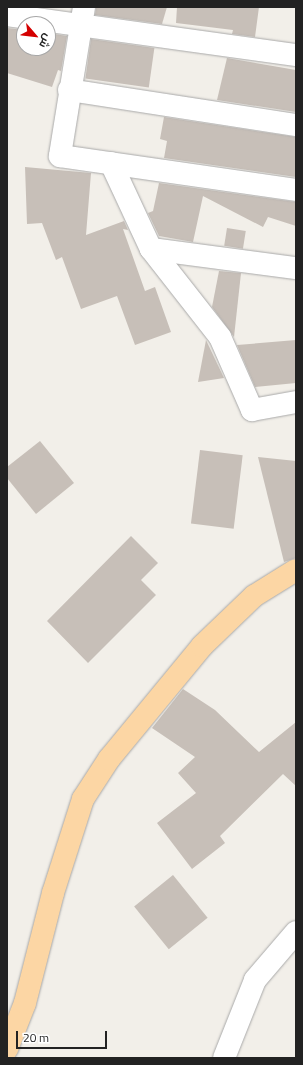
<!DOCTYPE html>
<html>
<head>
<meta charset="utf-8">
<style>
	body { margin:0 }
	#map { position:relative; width:303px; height:1065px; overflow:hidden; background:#f2efe9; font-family:"Titillium Web",Cairo,sans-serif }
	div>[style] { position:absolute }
	.building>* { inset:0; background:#c7bfb8; transform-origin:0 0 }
	.roads { filter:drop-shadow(0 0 1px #a9a9a9) drop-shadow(0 0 1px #a9a9a9) }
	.minor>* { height:22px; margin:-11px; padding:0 11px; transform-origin:11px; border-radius:11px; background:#fff }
	.major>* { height:22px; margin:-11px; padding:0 11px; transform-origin:11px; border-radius:11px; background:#fcd6a4 }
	span { translate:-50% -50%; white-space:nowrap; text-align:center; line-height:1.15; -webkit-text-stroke:3.5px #fff; paint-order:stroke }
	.frame { position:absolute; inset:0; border:8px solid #222; pointer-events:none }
	.north { position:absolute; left:16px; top:16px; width:40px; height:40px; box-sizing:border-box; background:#fff; border:1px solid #a7a7a7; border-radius:50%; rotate:118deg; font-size:11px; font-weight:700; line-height:16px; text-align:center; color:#222 }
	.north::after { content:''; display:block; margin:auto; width:14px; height:18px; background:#d40000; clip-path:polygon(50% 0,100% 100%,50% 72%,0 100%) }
	.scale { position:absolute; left:16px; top:1031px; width:91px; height:18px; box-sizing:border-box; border:2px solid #222; border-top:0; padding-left:5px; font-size:12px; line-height:14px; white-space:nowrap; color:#222; -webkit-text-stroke:3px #fff; paint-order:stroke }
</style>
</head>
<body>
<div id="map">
	<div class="building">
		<i style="clip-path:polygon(96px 7px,167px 7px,162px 24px,95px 15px)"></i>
		<i style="clip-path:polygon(177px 7px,259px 7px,255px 37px,232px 34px,233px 30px,176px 23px)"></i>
		<i style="clip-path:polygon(7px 28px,24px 30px,24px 48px,48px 48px,48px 33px,67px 36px,61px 71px,58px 70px,52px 87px,7px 73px)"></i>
		<i style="left:91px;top:39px;width:64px;height:40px;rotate:8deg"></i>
		<i style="clip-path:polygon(227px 58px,296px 70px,296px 112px,217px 100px)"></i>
		<i style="clip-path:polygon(164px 117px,296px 137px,296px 177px,164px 158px,167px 141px,160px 139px)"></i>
		<i style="clip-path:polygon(25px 167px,91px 173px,86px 235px,124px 221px,128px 230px,123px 229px,145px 291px,155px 287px,171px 332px,135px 345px,117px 296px,81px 309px,62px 257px,56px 260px,42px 223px,27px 224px)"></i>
		<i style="clip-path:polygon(159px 183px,296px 202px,296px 226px,268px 217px,263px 227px,203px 196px,193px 242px,159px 236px,148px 213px,153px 211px)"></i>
		<i style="left:227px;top:228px;width:19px;height:18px;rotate:9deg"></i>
		<i style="clip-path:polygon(219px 271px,241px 273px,234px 337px,212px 307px)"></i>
		<i style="clip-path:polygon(206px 340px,224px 378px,198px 382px)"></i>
		<i style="clip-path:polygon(296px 340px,296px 383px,255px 387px,237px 345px)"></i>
		<i style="clip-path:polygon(40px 441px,74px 483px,36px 514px,7px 478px,7px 467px)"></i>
		<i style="left:200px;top:450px;width:43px;height:74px;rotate:7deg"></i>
		<i style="clip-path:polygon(258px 457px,296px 461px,296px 558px,284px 562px)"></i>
		<i style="clip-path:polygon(131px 536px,158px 563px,141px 580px,156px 595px,88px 663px,47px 621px)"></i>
		<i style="clip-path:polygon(183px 689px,215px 710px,259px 752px,296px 722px,296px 786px,283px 774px,220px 836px,225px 843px,192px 869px,157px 823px,196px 793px,178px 773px,195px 757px,152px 728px)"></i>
		<i style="left:173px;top:875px;width:55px;height:50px;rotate:51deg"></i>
	</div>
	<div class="roads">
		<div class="minor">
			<i style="left:84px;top:7px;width:151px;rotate:99.2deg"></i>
			<i style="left:60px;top:156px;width:238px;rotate:8.2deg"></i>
			<i style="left:7px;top:15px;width:292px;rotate:7.9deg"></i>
			<i style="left:69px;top:90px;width:230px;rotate:8.8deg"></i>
			<i style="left:111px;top:163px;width:95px;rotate:65.1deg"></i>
			<i style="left:151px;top:249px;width:112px;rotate:51.9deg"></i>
			<i style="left:220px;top:337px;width:80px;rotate:66.3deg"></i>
			<i style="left:252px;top:410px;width:45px;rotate:-10.3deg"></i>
			<i style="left:151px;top:249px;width:146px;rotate:7.5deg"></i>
			<i style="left:224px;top:1058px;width:84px;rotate:-68.3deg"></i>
			<i style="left:255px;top:980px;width:63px;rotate:-49.5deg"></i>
		</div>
		<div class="major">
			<i style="left:7px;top:1049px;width:49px;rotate:-68.6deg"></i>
			<i style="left:25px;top:1003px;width:114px;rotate:-75.7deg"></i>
			<i style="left:53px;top:893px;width:99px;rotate:-72.3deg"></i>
			<i style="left:83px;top:799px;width:48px;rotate:-57deg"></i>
			<i style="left:109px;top:759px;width:146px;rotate:-50.5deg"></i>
			<i style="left:202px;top:646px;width:72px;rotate:-43.9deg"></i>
			<i style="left:254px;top:596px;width:49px;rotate:-31.8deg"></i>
		</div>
	</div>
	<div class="frame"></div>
	<div class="north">ش</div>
	<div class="scale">20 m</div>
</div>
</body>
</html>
